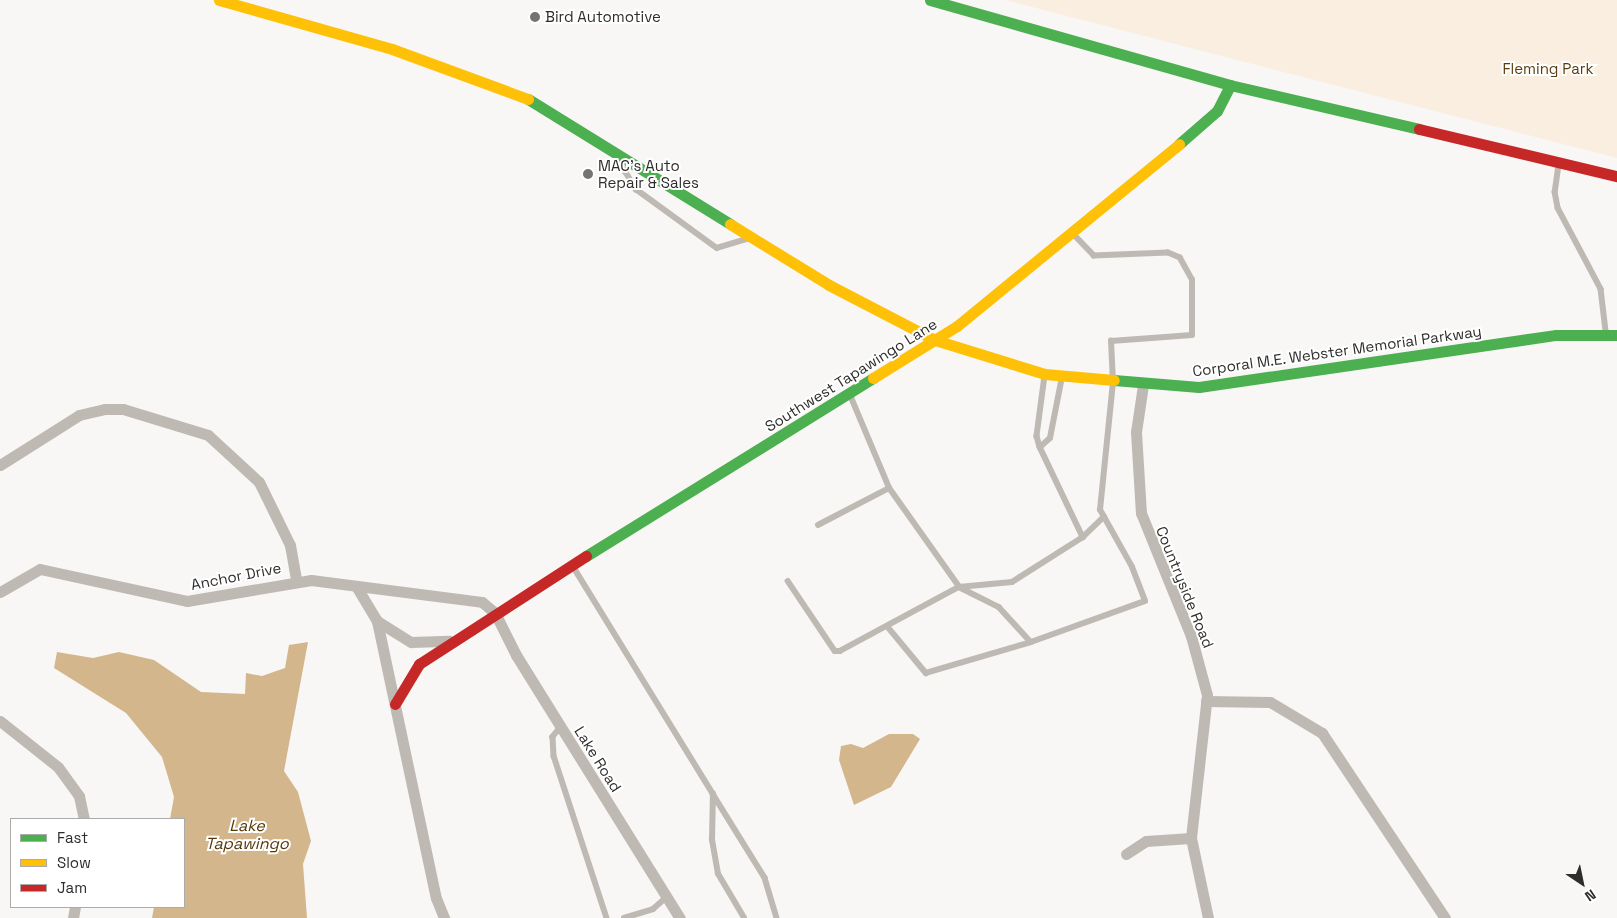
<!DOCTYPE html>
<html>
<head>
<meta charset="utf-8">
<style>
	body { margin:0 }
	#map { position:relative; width:1617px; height:918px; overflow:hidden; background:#f8f7f5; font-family:"Space Grotesk",sans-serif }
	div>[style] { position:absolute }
	.green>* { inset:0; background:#f9eedf }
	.water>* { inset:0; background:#d4b68d }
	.lane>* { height:5.5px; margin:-2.75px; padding:0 2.75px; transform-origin:2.75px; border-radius:2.75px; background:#beb9b3 }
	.street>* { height:11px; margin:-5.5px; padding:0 5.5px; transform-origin:5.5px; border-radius:5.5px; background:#beb9b3 }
	.fast>* { height:11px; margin:-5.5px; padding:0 5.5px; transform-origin:5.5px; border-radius:5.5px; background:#4caf50 }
	.slow>* { height:11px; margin:-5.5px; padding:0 5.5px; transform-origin:5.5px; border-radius:5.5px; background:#ffc107 }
	.jam>* { height:11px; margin:-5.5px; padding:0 5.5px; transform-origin:5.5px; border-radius:5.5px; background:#c62828 }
	.dots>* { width:14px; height:14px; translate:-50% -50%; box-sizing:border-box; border:2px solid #fff; border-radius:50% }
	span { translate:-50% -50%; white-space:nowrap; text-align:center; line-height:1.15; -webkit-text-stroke:4px #fff; paint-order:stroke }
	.poi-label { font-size:15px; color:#2e2d2c }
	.left { translate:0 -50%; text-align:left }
	.park-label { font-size:15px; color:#5a3d0e }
	.street-label { font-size:15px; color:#2e2d2c }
	.water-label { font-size:16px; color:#543807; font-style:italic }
	.legend { position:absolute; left:10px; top:818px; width:175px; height:90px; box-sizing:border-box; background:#fff; border:1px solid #ababab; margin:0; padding:6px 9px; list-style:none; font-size:15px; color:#2e2d2c }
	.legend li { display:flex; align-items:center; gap:10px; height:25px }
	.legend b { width:25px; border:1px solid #ababab }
	.north { position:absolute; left:1557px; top:858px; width:50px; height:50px; -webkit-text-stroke:4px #fff; paint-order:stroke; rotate:146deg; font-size:14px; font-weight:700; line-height:20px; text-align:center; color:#2e2d2c }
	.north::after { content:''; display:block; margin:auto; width:18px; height:22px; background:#2e2d2c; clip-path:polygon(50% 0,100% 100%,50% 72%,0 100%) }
</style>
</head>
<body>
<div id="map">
	<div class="green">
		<i style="clip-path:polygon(1005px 0,1617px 0,1617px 158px)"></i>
	</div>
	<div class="water">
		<i style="clip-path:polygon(308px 642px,284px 771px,298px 792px,311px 841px,303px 864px,307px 918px,152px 918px,154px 907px,184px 907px,184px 819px,170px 819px,174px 797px,162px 757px,126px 713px,54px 668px,57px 652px,93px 658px,119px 652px,154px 660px,201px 692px,245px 694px,246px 673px,262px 676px,285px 668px,289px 645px)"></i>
		<i style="clip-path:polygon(889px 734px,913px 734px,920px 739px,891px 787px,854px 805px,839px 760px,841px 746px,851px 744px,863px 748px)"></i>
	</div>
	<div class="lane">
		<i style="left:629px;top:165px;width:8px;rotate:113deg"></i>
		<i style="left:626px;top:172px;width:20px;rotate:60deg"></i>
		<i style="left:636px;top:189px;width:100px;rotate:36.1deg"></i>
		<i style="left:717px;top:248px;width:30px;rotate:-17deg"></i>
		<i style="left:1559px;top:165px;width:27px;rotate:98deg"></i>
		<i style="left:1555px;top:192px;width:16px;rotate:79deg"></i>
		<i style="left:1558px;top:208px;width:92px;rotate:62deg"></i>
		<i style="left:1601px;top:289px;width:42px;rotate:83.2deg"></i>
		<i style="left:1045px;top:376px;width:61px;rotate:97.6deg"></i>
		<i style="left:1037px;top:436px;width:11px;rotate:75deg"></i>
		<i style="left:1040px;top:447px;width:100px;rotate:64.5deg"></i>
		<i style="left:1083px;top:537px;width:29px;rotate:-44deg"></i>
		<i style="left:1040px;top:447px;width:13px;rotate:-42deg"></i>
		<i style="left:1050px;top:438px;width:62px;rotate:-78.9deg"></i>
		<i style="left:818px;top:525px;width:80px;rotate:-27.5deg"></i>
		<i style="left:889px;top:488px;width:101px;rotate:-112.8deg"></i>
		<i style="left:573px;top:566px;width:268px;rotate:58.4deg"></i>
		<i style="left:788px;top:581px;width:84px;rotate:56.1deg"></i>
		<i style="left:835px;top:651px;width:5px"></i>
		<i style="left:840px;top:651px;width:135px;rotate:-28.3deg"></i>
		<i style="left:959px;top:587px;width:121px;rotate:-125.3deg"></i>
		<i style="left:959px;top:587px;width:45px;rotate:26.6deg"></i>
		<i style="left:999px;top:607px;width:47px;rotate:47.6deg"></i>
		<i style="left:1031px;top:642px;width:121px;rotate:-19.8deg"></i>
		<i style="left:1145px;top:601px;width:36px;rotate:-111deg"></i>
		<i style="left:1132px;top:567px;width:65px;rotate:-119.3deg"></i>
		<i style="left:1100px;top:510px;width:128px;rotate:-84.2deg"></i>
		<i style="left:1113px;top:383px;width:42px;rotate:-92.7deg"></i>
		<i style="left:1111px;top:341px;width:81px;rotate:-4.2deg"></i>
		<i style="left:1192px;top:335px;width:55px;rotate:-90deg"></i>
		<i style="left:1192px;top:280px;width:25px;rotate:-119deg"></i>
		<i style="left:1180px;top:258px;width:13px;rotate:-157deg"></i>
		<i style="left:1168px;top:253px;width:74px;rotate:177.7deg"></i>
		<i style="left:1094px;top:256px;width:32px;rotate:-134deg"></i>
		<i style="left:959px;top:587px;width:53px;rotate:-5.4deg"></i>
		<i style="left:1012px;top:582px;width:84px;rotate:-32.4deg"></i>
		<i style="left:888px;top:627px;width:60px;rotate:50.4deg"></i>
		<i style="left:926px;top:673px;width:109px;rotate:-16.4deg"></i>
		<i style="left:561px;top:727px;width:13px;rotate:129deg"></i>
		<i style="left:553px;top:737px;width:19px;rotate:87deg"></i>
		<i style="left:554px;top:756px;width:170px;rotate:71.9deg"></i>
		<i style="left:624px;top:918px;width:30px;rotate:-17deg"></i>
		<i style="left:653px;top:909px;width:18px;rotate:-41deg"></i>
		<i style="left:744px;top:918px;width:51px;rotate:-120.6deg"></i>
		<i style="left:718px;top:874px;width:35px;rotate:-100deg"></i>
		<i style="left:712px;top:840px;width:46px;rotate:-88.8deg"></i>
		<i style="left:713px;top:794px;width:99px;rotate:58.2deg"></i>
		<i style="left:765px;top:878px;width:42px;rotate:73.3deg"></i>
	</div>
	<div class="street">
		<i style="left:1143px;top:385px;width:48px;rotate:98.5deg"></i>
		<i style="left:1136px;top:432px;width:81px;rotate:86.5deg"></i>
		<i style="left:1141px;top:513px;width:133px;rotate:67.9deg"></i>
		<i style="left:1191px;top:636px;width:61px;rotate:74.8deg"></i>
		<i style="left:1207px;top:695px;width:144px;rotate:96.4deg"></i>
		<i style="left:1191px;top:838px;width:82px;rotate:78deg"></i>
		<i style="left:0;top:465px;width:93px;rotate:-32.3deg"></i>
		<i style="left:79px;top:415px;width:27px;rotate:-13deg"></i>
		<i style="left:105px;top:409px;width:18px"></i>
		<i style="left:123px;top:409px;width:89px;rotate:17deg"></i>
		<i style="left:208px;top:435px;width:69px;rotate:42.7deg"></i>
		<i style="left:259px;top:482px;width:70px;rotate:63.8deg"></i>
		<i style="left:290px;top:545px;width:36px;rotate:80deg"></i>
		<i style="left:356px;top:586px;width:41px;rotate:59deg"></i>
		<i style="left:377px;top:621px;width:283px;rotate:78deg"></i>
		<i style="left:436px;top:898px;width:22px;rotate:68deg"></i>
		<i style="left:0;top:592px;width:46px;rotate:-29.9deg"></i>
		<i style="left:40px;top:569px;width:150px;rotate:12.3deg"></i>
		<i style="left:187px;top:601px;width:126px;rotate:-9.6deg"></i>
		<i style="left:311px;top:580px;width:172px;rotate:7.3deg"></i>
		<i style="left:482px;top:602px;width:17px;rotate:40deg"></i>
		<i style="left:495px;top:613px;width:47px;rotate:63.4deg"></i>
		<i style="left:516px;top:655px;width:310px;rotate:58.1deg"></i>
		<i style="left:377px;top:621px;width:40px;rotate:32deg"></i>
		<i style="left:411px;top:642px;width:38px;rotate:-2deg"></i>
		<i style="left:1206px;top:701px;width:64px;rotate:0.9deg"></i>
		<i style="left:1270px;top:702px;width:61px;rotate:30.8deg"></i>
		<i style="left:1322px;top:733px;width:222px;rotate:56.4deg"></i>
		<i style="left:0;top:721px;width:74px;rotate:38.4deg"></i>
		<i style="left:58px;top:767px;width:36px;rotate:54deg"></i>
		<i style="left:79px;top:796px;width:24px;rotate:78deg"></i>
		<i style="left:1126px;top:854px;width:24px;rotate:-33deg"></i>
		<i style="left:1146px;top:841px;width:45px;rotate:-3.8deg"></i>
		<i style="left:73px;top:918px;width:11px;rotate:-80deg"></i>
	</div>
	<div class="fast">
		<i style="left:930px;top:0;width:312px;rotate:15.8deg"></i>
		<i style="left:1230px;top:85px;width:194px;rotate:13.1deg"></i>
		<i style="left:528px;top:99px;width:238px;rotate:31.7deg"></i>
		<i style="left:1179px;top:144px;width:50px;rotate:-41deg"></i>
		<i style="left:1217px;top:111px;width:29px;rotate:-63deg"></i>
		<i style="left:1114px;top:380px;width:85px;rotate:4.7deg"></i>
		<i style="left:1199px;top:387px;width:361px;rotate:-8.3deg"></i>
		<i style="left:1556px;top:335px;width:61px"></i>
		<i style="left:586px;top:556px;width:338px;rotate:-31.8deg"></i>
	</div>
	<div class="slow">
		<i style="left:219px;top:0;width:180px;rotate:15.8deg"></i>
		<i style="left:392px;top:49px;width:145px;rotate:20.2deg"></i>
		<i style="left:730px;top:224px;width:116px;rotate:31.6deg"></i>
		<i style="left:829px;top:285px;width:119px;rotate:27.4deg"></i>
		<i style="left:935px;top:340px;width:115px;rotate:17.2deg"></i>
		<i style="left:1045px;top:374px;width:69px;rotate:5deg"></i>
		<i style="left:873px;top:378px;width:99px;rotate:-31.8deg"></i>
		<i style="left:957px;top:326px;width:287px;rotate:-39.3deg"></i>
	</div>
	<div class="jam">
		<i style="left:1419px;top:129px;width:204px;rotate:13.4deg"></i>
		<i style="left:395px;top:704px;width:47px;rotate:-59deg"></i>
		<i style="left:419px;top:664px;width:199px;rotate:-32.9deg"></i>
	</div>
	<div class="dots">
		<i style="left:535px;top:17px;background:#757472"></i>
		<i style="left:588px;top:174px;background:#757472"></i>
	</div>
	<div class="poi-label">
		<span class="left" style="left:545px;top:17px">Bird Automotive</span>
		<span class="left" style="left:598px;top:174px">MAC's Auto<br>Repair &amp; Sales</span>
	</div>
	<div class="park-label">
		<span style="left:1548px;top:69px">Fleming Park</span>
	</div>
	<div class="street-label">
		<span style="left:1337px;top:351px;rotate:-8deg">Corporal M.E. Webster Memorial Parkway</span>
		<span style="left:851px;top:375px;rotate:-32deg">Southwest Tapawingo Lane</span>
		<span style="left:236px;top:576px;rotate:-11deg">Anchor Drive</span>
		<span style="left:1185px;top:587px;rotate:68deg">Countryside Road</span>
		<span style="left:598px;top:759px;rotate:58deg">Lake Road</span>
	</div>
	<div class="water-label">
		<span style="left:247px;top:835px">Lake<br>Tapawingo</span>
	</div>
	<ul class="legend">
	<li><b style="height:6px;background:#4caf50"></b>Fast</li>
	<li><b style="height:6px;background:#ffc107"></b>Slow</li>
	<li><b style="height:6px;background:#c62828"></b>Jam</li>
	</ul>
	<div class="north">N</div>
</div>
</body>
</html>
